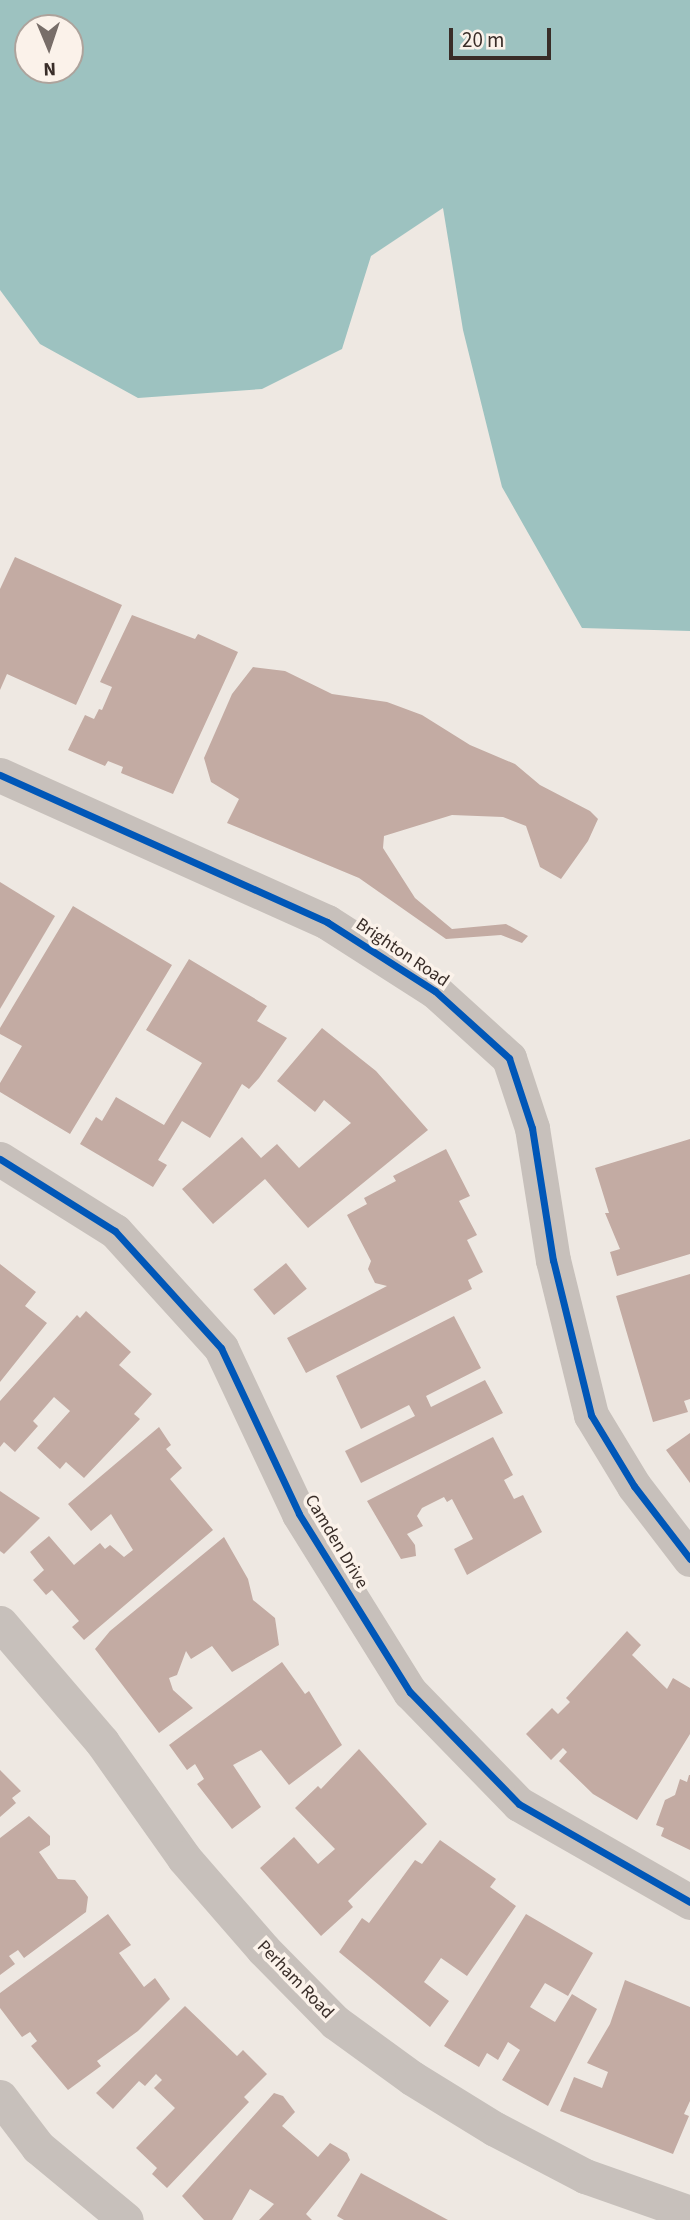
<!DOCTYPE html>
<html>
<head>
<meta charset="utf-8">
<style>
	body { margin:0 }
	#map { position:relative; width:690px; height:2220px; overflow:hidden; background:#eee8e2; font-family:"Source Sans 3",sans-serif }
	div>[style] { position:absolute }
	.water>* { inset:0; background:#9dc2c0 }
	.building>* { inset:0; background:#c3aba3; transform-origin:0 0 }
	.street>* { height:35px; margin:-17.5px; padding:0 17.5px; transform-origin:17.5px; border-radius:17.5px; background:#c7c0bb }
	.cycleway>* { height:7px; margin:-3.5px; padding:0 3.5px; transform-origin:3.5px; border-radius:3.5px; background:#0057b8 }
	span { translate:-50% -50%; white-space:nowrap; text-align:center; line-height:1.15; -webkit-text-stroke:7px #fbf2ea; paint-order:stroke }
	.street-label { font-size:18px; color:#392d28 }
	.north { position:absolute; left:14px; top:14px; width:70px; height:70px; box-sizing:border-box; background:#fbf2ea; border:2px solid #ada39c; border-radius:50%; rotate:178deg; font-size:19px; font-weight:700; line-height:28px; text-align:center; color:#392d28 }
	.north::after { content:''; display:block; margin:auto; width:24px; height:32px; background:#786e69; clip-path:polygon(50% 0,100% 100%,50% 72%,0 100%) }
	.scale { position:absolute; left:449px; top:28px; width:102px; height:32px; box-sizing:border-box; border:4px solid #392d28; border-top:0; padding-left:9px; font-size:21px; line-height:24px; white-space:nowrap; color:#392d28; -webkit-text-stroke:5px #fbf2ea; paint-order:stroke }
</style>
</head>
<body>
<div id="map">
	<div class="water">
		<i style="clip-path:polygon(evenodd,0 0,690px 0,690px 631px,582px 628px,502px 487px,463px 330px,443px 208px,371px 256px,342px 349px,262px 389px,138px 398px,40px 344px,0 290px,0 0,28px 28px,70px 28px,70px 70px,28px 70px,28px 28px)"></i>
	</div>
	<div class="building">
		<i style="clip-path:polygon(15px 557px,122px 605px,76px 705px,7px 674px,0 690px,0 589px)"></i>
		<i style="clip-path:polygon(132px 615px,195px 639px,198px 634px,238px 652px,173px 794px,121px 773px,123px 767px,108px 761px,105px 766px,68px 750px,85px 715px,94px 719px,99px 709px,102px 710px,112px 687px,100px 682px)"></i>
		<i style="clip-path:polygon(253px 667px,285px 671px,332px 694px,387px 702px,422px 715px,470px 745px,515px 764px,540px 785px,590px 811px,598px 819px,588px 841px,561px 879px,540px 867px,526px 826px,503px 817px,452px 815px,384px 836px,383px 848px,415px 898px,452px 929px,506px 924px,528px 936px,522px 943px,501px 935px,446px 939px,359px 878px,227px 823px,239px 799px,211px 782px,204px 758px,232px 694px)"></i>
		<i style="clip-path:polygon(0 882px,55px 916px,0 1009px)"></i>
		<i style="clip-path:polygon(73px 906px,172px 965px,70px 1134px,0 1092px,0 1083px,22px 1046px,0 1034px,0 1028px)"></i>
		<i style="clip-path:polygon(189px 959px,267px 1006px,257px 1021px,287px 1038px,259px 1078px,249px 1089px,242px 1084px,210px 1138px,182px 1121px,158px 1160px,167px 1165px,153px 1187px,80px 1144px,96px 1117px,102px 1121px,116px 1097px,164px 1125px,202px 1063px,146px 1030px)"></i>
		<i style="clip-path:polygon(322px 1028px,376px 1071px,428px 1130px,308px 1228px,265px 1179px,213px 1224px,182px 1189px,242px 1137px,261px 1158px,277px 1144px,299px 1168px,351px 1123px,324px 1100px,315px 1112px,277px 1081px)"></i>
		<i style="clip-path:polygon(690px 1139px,690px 1254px,617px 1276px,610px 1252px,620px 1249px,605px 1213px,609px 1213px,595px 1168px)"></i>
		<i style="clip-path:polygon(446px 1149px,470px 1196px,459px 1201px,477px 1235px,467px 1240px,483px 1272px,468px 1280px,472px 1289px,306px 1373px,287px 1338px,387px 1286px,375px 1283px,368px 1269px,371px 1261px,347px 1215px,367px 1204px,364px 1198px,396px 1181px,393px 1176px)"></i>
		<i style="left:286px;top:1263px;width:33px;height:42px;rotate:51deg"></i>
		<i style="clip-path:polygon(0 1264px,36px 1292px,25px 1306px,47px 1323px,0 1382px)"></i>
		<i style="clip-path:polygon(690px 1274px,690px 1399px,684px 1401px,688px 1412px,653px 1422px,616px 1296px)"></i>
		<i style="clip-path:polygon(86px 1311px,131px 1352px,119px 1365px,152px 1394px,134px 1414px,140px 1419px,84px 1478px,66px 1462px,60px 1469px,37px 1448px,70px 1411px,54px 1397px,33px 1421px,38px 1426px,15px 1452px,4px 1442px,0 1447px,0 1401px,77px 1315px,80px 1318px)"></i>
		<i style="clip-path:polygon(454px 1316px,481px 1368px,426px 1396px,431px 1407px,485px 1380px,503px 1413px,361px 1483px,345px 1451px,415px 1416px,409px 1405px,361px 1429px,336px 1376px)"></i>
		<i style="clip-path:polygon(159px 1427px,171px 1445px,166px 1449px,182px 1468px,170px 1479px,213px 1530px,84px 1640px,72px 1627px,79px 1621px,52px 1590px,46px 1595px,33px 1580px,44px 1570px,30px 1552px,49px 1536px,74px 1565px,100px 1543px,105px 1549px,110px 1545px,124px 1557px,133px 1550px,111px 1514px,91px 1531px,68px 1504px)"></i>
		<i style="clip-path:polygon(690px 1433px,690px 1483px,666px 1450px)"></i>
		<i style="clip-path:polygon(493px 1437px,513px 1475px,504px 1480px,514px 1499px,523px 1495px,542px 1532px,467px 1575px,454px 1549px,473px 1539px,452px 1499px,447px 1502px,444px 1497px,422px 1508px,417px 1516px,423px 1526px,407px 1534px,415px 1545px,416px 1556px,401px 1559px,367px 1501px)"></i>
		<i style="clip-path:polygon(0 1491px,40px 1518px,4px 1554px,0 1551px)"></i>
		<i style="clip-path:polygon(224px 1537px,248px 1579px,253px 1600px,275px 1618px,279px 1645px,232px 1672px,212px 1646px,191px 1659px,186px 1651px,177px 1675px,169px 1678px,173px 1690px,193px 1708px,159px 1733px,95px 1649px,110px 1631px)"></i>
		<i style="clip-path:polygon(627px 1631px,641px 1645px,632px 1655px,667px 1689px,673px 1678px,690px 1688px,690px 1734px,637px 1820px,593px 1794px,559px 1761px,567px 1752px,563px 1748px,551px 1760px,526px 1734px,552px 1708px,558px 1714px,570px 1702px,566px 1698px)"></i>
		<i style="clip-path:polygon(282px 1662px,305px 1694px,309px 1691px,342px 1745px,289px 1785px,261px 1750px,233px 1765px,261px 1807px,232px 1829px,197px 1784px,204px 1779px,195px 1764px,187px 1770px,169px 1745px)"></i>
		<i style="clip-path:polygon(359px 1749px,427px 1824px,348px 1901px,353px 1907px,321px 1936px,260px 1868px,294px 1837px,318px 1864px,335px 1849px,295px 1808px,318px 1786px,321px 1789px)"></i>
		<i style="clip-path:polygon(0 1770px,21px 1791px,12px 1798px,16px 1803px,0 1817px)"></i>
		<i style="clip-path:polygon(689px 1775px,690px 1775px,690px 1850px,661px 1836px,664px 1828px,656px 1825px,665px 1800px,675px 1795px,680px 1779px,687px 1782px)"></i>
		<i style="clip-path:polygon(29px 1816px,50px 1836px,50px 1845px,39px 1852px,58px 1879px,75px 1880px,88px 1897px,86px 1912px,24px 1958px,18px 1950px,9px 1956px,15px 1964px,0 1975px,0 1838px)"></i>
		<i style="clip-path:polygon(440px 1840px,496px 1879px,490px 1887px,516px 1906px,467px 1976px,441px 1958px,424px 1982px,449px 2001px,430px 2027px,339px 1952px,362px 1918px,369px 1923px,415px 1860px,422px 1864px)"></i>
		<i style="clip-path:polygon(108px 1914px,131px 1945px,119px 1953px,144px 1987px,155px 1978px,170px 1999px,138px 2031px,97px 2061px,101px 2066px,68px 2090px,31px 2046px,37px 2041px,30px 2032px,22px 2037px,0 2008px,0 1993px)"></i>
		<i style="clip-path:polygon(526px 1914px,593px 1953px,568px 1996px,545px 1983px,530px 2007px,555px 2022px,572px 1994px,597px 2009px,548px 2106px,502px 2080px,520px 2050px,508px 2042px,498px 2060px,487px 2053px,479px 2067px,444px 2046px)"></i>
		<i style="clip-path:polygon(625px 1980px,690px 2007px,690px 2101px,684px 2114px,689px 2116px,673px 2154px,560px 2111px,574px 2077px,602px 2088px,608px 2072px,587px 2063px,610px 2024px)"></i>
		<i style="clip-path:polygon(185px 2006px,237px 2056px,243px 2050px,267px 2074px,244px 2097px,249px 2102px,167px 2188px,152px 2174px,157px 2168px,136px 2148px,175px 2108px,154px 2088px,162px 2080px,156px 2074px,145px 2086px,139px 2081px,113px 2109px,96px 2093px)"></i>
		<i style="clip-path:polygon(274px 2093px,283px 2096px,295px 2112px,282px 2126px,318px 2157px,330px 2143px,347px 2153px,350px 2160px,306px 2214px,312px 2220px,259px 2220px,274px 2204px,250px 2189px,232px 2220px,204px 2220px,182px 2196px)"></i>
		<i style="clip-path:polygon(361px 2173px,448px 2220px,344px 2220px,337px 2216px)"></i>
	</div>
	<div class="street">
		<i style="left:0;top:775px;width:359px;rotate:24.2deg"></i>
		<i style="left:327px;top:922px;width:128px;rotate:32.6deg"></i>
		<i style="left:435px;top:991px;width:100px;rotate:42.2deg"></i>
		<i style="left:509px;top:1058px;width:74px;rotate:71.8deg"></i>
		<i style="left:532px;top:1128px;width:134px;rotate:81deg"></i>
		<i style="left:553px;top:1260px;width:160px;rotate:76.2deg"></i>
		<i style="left:591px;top:1415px;width:83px;rotate:58.8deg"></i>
		<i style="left:634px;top:1486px;width:92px;rotate:52.5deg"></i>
		<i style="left:0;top:1159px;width:136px;rotate:32.1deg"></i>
		<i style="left:115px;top:1231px;width:158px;rotate:47.8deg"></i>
		<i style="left:221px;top:1348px;width:183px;rotate:64.8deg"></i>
		<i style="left:299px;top:1514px;width:210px;rotate:58.1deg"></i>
		<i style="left:410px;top:1692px;width:156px;rotate:45.8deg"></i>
		<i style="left:519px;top:1804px;width:197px;rotate:29.8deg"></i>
		<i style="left:0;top:1623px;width:157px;rotate:49.4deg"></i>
		<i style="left:102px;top:1742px;width:142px;rotate:54.7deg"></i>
		<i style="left:184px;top:1858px;width:121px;rotate:49deg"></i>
		<i style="left:263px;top:1949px;width:103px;rotate:45.4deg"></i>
		<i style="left:335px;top:2022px;width:95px;rotate:36deg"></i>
		<i style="left:412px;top:2078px;width:97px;rotate:31.6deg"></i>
		<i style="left:495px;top:2129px;width:102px;rotate:27.6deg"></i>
		<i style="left:585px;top:2176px;width:111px;rotate:19.4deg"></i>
		<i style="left:0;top:2097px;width:63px;rotate:52.8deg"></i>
		<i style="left:38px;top:2147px;width:114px;rotate:39.7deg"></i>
	</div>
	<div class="cycleway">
		<i style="left:0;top:775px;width:359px;rotate:24.2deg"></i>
		<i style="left:327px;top:922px;width:128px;rotate:32.6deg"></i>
		<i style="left:435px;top:991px;width:100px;rotate:42.2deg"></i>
		<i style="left:509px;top:1058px;width:74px;rotate:71.8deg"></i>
		<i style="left:532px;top:1128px;width:134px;rotate:81deg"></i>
		<i style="left:553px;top:1260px;width:160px;rotate:76.2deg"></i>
		<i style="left:591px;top:1415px;width:83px;rotate:58.8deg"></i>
		<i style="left:634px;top:1486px;width:92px;rotate:52.5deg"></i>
		<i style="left:0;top:1159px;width:136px;rotate:32.1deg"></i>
		<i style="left:115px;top:1231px;width:158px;rotate:47.8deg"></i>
		<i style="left:221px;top:1348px;width:183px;rotate:64.8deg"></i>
		<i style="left:299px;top:1514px;width:210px;rotate:58.1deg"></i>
		<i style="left:410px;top:1692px;width:156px;rotate:45.8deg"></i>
		<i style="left:519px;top:1804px;width:197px;rotate:29.8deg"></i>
	</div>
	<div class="street-label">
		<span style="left:402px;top:953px;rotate:34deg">Brighton Road</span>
		<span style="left:336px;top:1542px;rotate:59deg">Camden Drive</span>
		<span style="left:295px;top:1980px;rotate:46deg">Perham Road</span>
	</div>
	<div class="north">N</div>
	<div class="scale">20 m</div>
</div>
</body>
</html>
